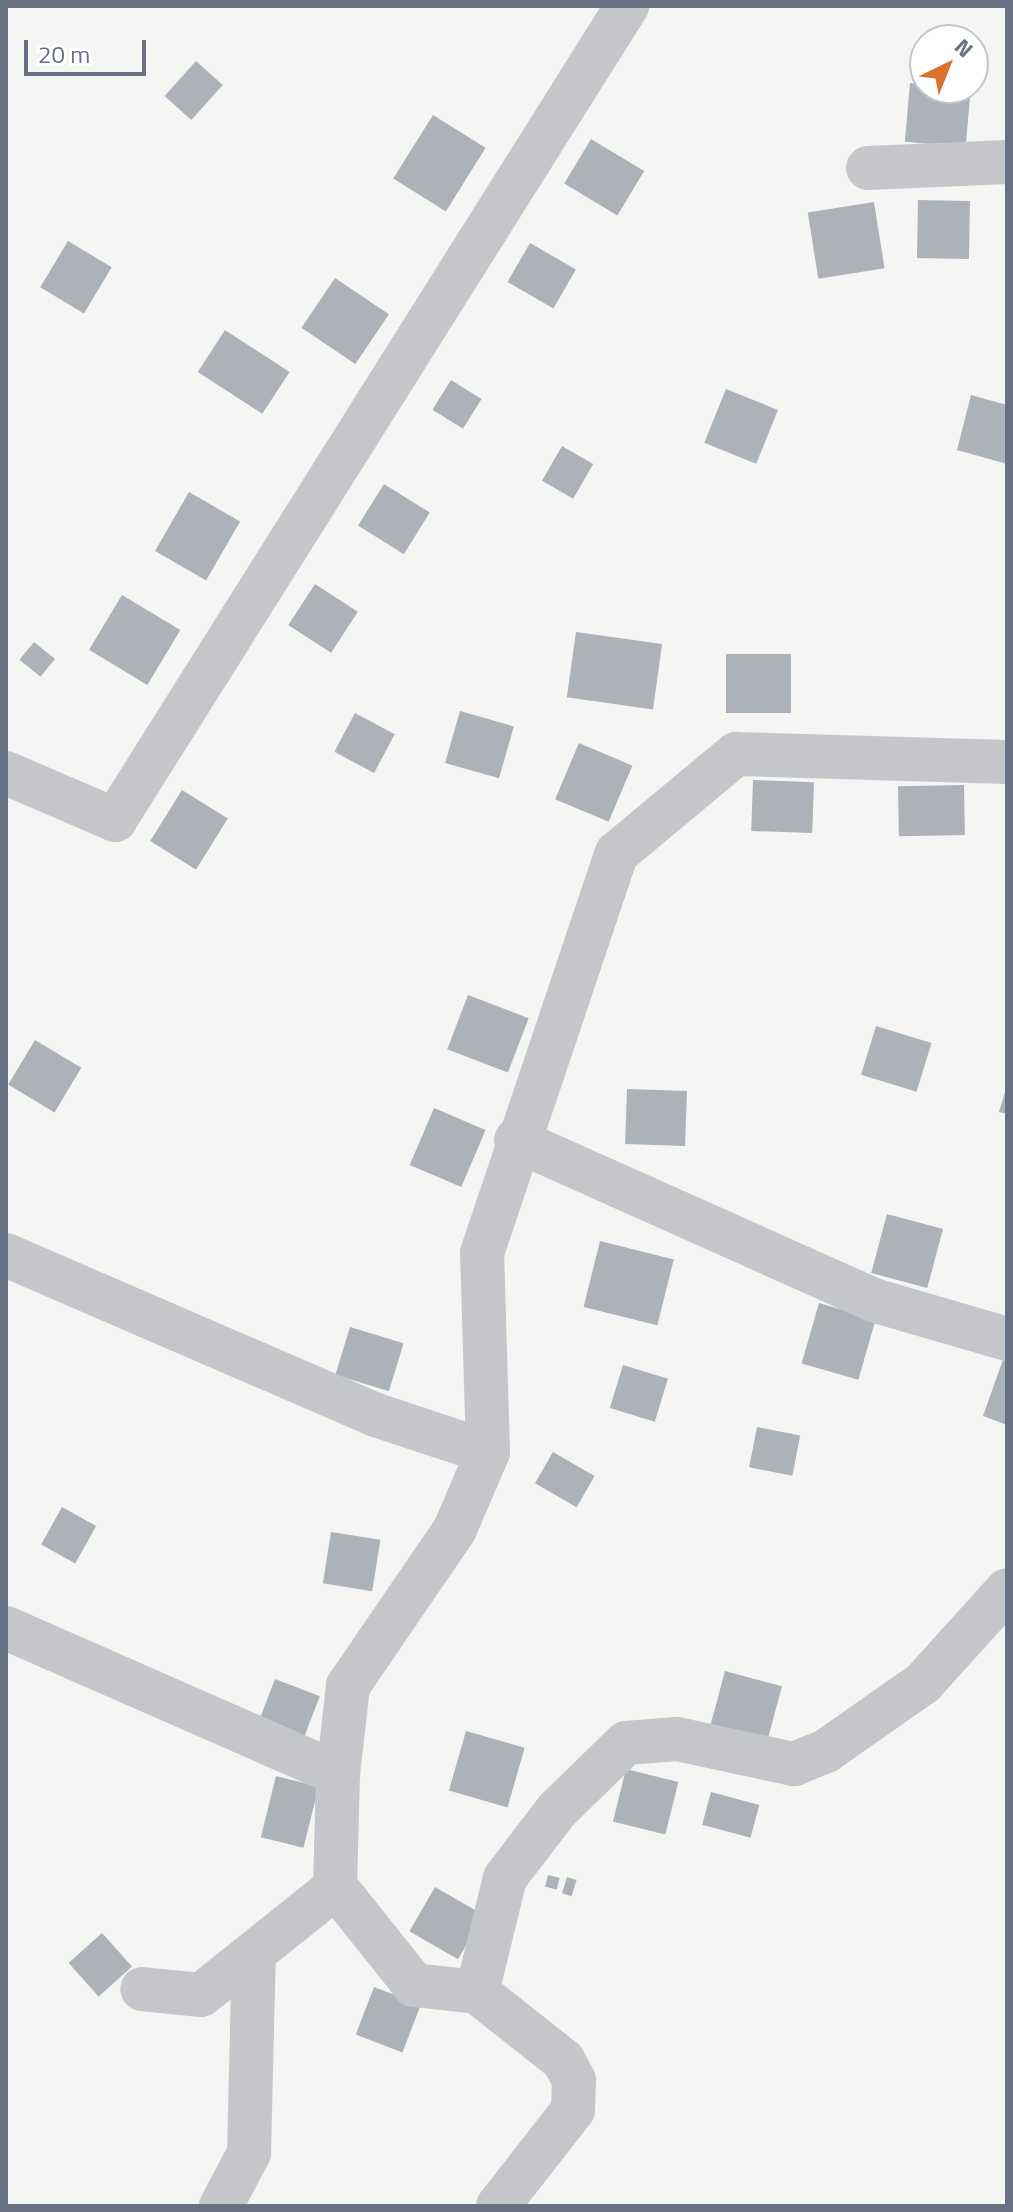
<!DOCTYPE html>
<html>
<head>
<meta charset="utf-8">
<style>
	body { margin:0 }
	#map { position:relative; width:1013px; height:2212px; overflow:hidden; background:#f5f6f3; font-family:"Titillium Web",sans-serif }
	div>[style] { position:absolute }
	.building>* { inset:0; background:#adb1b8; transform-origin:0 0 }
	.minor>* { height:44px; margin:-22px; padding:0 22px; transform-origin:22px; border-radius:22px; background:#c4c6ca }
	span { translate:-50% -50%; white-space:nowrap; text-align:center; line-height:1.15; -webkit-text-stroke:8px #fff; paint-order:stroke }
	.frame { position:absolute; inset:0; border:8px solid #677182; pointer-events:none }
	.north { position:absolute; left:909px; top:24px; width:80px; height:80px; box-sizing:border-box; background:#fff; border:2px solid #c2c6cd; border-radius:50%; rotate:43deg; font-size:22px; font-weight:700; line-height:32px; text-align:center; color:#677182 }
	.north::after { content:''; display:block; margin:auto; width:28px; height:36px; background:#d87330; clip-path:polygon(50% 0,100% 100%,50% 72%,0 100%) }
	.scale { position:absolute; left:24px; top:40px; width:122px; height:36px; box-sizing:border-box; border:4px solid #677182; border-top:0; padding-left:10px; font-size:24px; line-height:28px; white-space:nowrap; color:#677182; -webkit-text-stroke:6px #fff; paint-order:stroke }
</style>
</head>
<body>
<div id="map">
	<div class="building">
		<i style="left:196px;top:61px;width:36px;height:47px;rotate:42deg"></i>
		<i style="left:910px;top:83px;width:61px;height:59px;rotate:5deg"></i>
		<i style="left:433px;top:115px;width:62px;height:75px;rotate:32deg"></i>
		<i style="left:591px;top:139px;width:62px;height:52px;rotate:31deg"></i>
		<i style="left:918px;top:200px;width:52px;height:58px;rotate:1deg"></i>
		<i style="left:874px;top:202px;width:67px;height:67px;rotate:81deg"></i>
		<i style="left:68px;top:241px;width:51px;height:54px;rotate:31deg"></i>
		<i style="left:530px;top:243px;width:53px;height:45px;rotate:30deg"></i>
		<i style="left:335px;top:278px;width:65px;height:60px;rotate:34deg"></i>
		<i style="left:225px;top:330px;width:77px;height:50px;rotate:33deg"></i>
		<i style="left:451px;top:380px;width:36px;height:35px;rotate:32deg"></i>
		<i style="left:726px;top:389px;width:56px;height:58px;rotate:22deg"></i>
		<i style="clip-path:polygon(971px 395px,1007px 405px,1007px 464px,957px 450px)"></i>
		<i style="left:562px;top:446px;width:36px;height:40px;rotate:30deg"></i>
		<i style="left:384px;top:484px;width:54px;height:49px;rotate:32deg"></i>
		<i style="left:189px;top:492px;width:59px;height:68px;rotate:30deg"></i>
		<i style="left:315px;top:584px;width:51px;height:49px;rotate:33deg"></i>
		<i style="left:122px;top:595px;width:68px;height:64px;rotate:31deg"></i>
		<i style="left:576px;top:632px;width:87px;height:66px;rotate:8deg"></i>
		<i style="left:34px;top:642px;width:27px;height:23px;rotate:39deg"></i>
		<i style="left:726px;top:654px;width:65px;height:59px"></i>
		<i style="left:460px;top:711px;width:56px;height:54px;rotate:16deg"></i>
		<i style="left:355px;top:713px;width:45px;height:44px;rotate:28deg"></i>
		<i style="left:579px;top:743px;width:58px;height:61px;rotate:23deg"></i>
		<i style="left:753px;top:780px;width:61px;height:51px;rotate:2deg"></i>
		<i style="left:964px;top:785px;width:50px;height:66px;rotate:89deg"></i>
		<i style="left:182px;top:790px;width:54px;height:60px;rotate:32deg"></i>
		<i style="left:468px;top:995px;width:65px;height:58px;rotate:21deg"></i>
		<i style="left:876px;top:1026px;width:58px;height:51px;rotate:17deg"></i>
		<i style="left:35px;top:1040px;width:54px;height:52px;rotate:31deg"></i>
		<i style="left:627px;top:1089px;width:60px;height:55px;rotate:2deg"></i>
		<i style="clip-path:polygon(1006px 1089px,1007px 1089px,1007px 1114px,999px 1112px)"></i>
		<i style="left:434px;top:1108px;width:56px;height:62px;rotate:23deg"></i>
		<i style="left:887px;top:1214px;width:58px;height:61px;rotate:15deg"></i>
		<i style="left:600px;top:1241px;width:76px;height:68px;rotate:14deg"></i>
		<i style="left:819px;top:1303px;width:59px;height:63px;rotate:16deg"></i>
		<i style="left:350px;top:1327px;width:56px;height:50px;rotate:17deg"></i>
		<i style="clip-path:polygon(1005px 1354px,1007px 1355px,1007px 1425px,983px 1416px)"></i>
		<i style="left:623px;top:1365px;width:47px;height:45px;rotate:17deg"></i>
		<i style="left:757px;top:1427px;width:44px;height:41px;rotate:11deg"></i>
		<i style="left:553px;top:1452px;width:48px;height:36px;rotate:30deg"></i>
		<i style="left:62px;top:1507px;width:39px;height:43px;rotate:29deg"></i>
		<i style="left:331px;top:1532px;width:50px;height:52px;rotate:9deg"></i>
		<i style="left:725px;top:1671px;width:59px;height:58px;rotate:15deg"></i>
		<i style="left:275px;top:1679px;width:48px;height:45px;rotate:21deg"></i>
		<i style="left:466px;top:1731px;width:61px;height:62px;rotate:16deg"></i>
		<i style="left:626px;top:1769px;width:54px;height:54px;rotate:14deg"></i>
		<i style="left:276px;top:1776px;width:44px;height:63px;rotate:14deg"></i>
		<i style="left:711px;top:1792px;width:50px;height:34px;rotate:15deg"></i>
		<i style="left:548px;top:1875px;width:12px;height:12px;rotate:14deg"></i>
		<i style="left:567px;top:1877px;width:10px;height:17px;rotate:17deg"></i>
		<i style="left:435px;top:1887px;width:56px;height:51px;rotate:30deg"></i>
		<i style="left:102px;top:1933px;width:45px;height:45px;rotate:48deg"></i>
		<i style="left:374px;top:1987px;width:50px;height:51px;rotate:21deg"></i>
	</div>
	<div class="minor">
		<i style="left:868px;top:168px;width:139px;rotate:-2.5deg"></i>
		<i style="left:6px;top:773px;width:119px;rotate:23.3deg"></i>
		<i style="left:115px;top:820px;width:962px;rotate:-57.83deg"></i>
		<i style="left:516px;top:1140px;width:391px;rotate:24.1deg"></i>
		<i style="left:873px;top:1300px;width:140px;rotate:16.2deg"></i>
		<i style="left:6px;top:1255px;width:403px;rotate:23.4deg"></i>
		<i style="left:376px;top:1415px;width:118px;rotate:18.3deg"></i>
		<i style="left:6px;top:1628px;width:363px;rotate:23.7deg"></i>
		<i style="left:338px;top:1774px;width:114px;rotate:91.5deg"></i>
		<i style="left:335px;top:1888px;width:171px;rotate:141.4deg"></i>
		<i style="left:201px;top:1995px;width:59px;rotate:-174.2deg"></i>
		<i style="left:338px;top:1774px;width:89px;rotate:-83.5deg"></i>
		<i style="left:348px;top:1686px;width:190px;rotate:-55.7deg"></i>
		<i style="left:455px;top:1529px;width:84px;rotate:-66.8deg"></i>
		<i style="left:488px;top:1452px;width:199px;rotate:-91.7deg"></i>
		<i style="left:482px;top:1253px;width:422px;rotate:-71.4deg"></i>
		<i style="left:617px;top:853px;width:155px;rotate:-39.8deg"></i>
		<i style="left:736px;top:754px;width:271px;rotate:1.7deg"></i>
		<i style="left:335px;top:1886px;width:127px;rotate:51.4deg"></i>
		<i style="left:414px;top:1985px;width:63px;rotate:6.3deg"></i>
		<i style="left:477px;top:1992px;width:110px;rotate:38.3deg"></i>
		<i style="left:563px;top:2060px;width:23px;rotate:61deg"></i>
		<i style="left:574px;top:2080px;width:30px;rotate:92deg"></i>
		<i style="left:573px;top:2110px;width:122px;rotate:128deg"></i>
		<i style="left:477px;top:1992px;width:117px;rotate:-76.2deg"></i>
		<i style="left:505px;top:1878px;width:86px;rotate:-52.6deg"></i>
		<i style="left:557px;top:1810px;width:96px;rotate:-44.2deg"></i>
		<i style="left:626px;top:1743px;width:51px;rotate:-4.5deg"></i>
		<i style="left:677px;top:1739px;width:120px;rotate:12.1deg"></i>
		<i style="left:794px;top:1764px;width:35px;rotate:-22deg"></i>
		<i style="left:826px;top:1751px;width:118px;rotate:-35deg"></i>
		<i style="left:923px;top:1683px;width:125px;rotate:-47.9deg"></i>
		<i style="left:221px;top:2206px;width:60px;rotate:-62.2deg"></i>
		<i style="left:249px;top:2153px;width:200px;rotate:-88.6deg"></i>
	</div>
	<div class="frame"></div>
	<div class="north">N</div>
	<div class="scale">20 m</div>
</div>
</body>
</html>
